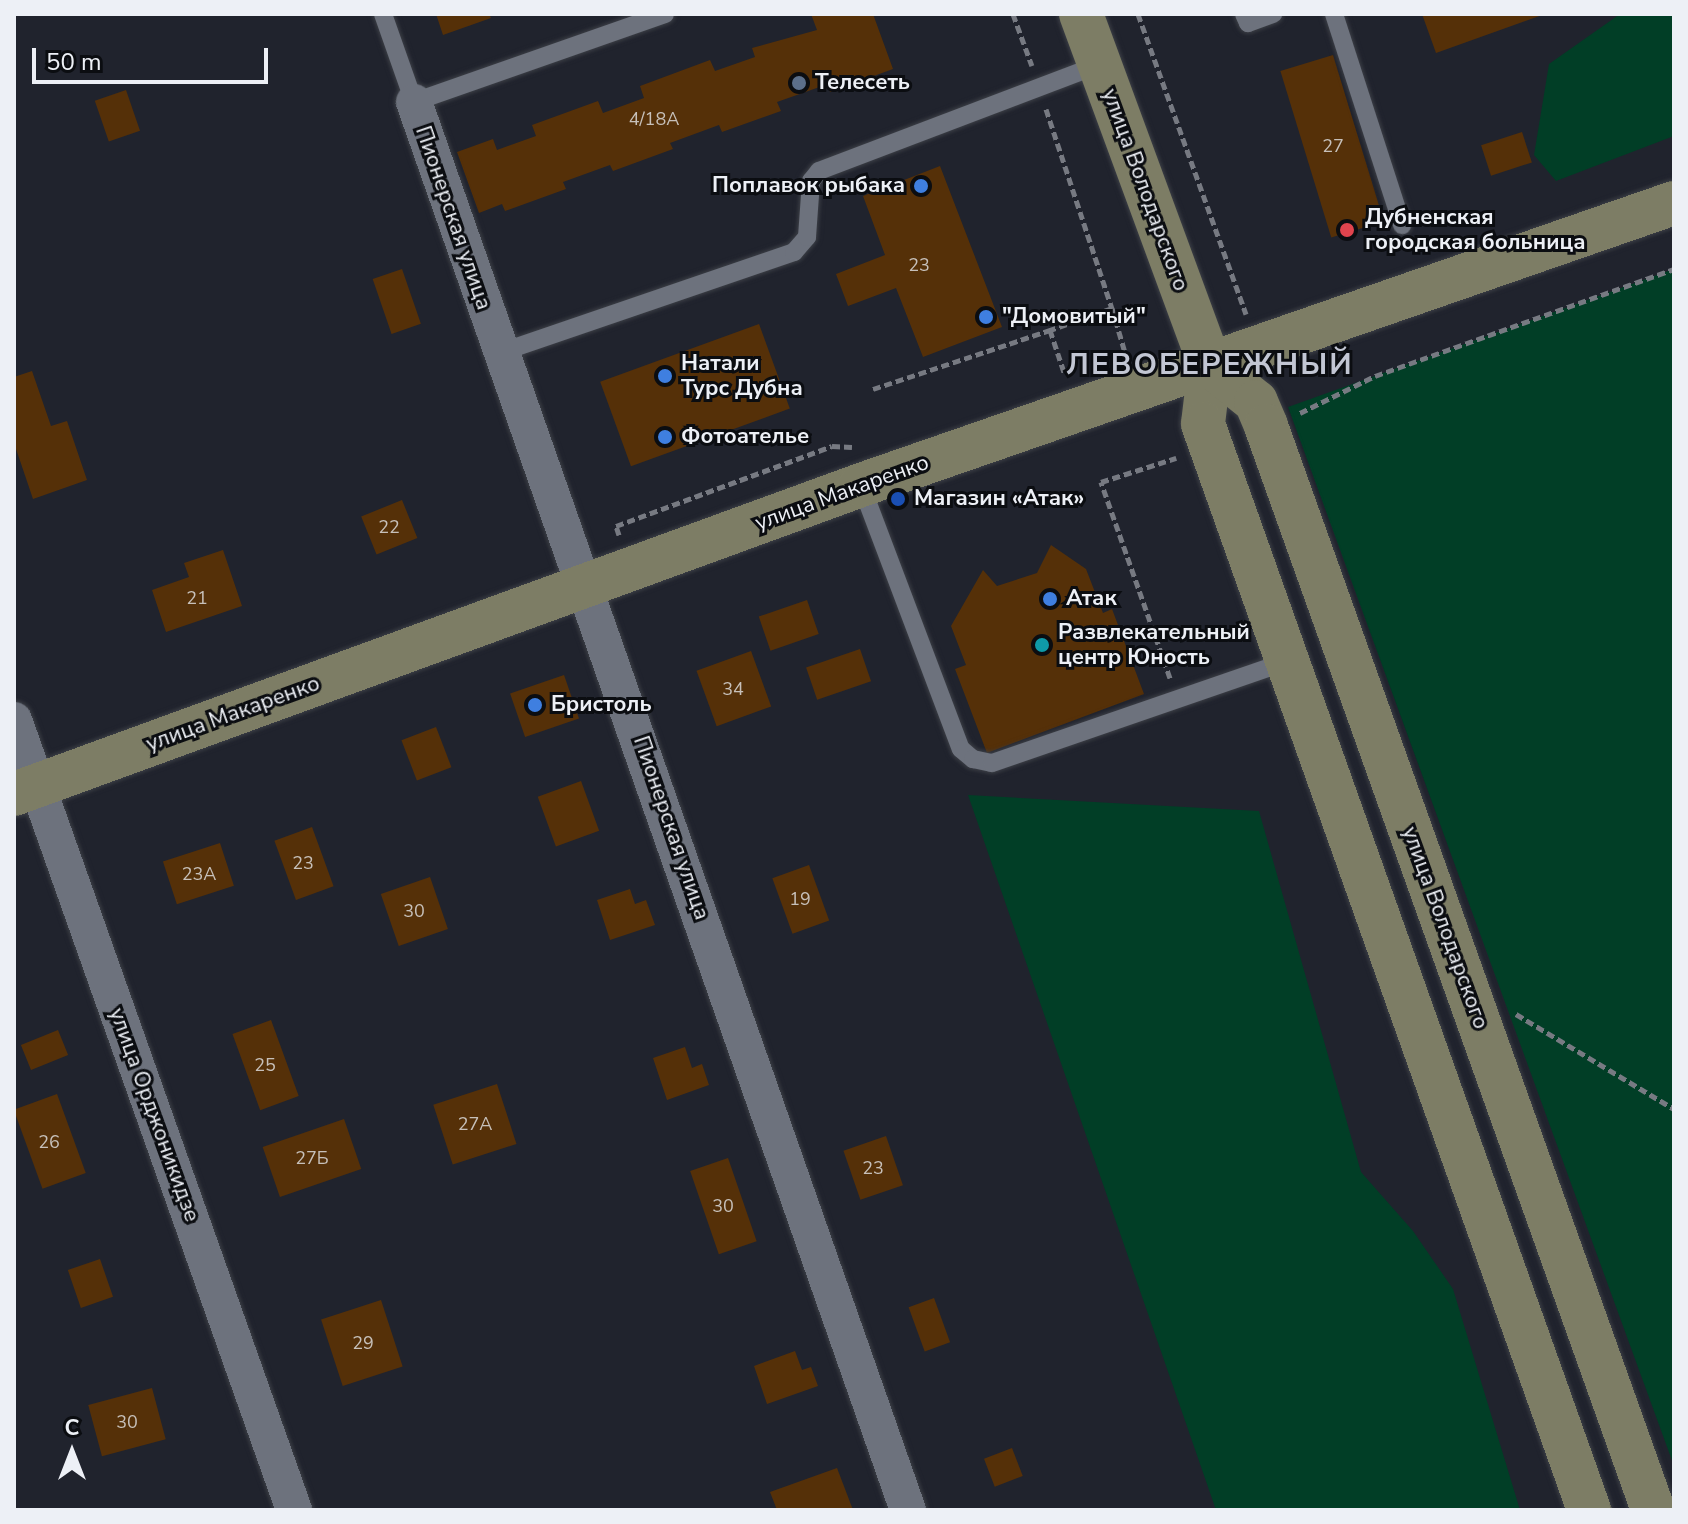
<!DOCTYPE html>
<html>
<head>
<meta charset="utf-8">
<style>
	body { margin:0 }
	#map { position:relative; width:1688px; height:1524px; overflow:hidden; background:#20232d; font-family:"Nunito Sans",sans-serif }
	div>[style] { position:absolute }
	.green>* { inset:0; background:#013e26 }
	.building>* { inset:0; background:#553008; transform-origin:0 0 }
	.path>* { height:5px; margin-top:-2.5px; transform-origin:0; background:repeating-linear-gradient(90deg,#777a82 0 8px,transparent 0 12px) }
	.roads { filter:drop-shadow(0 0 2px #3c3f46) drop-shadow(0 0 2px #3c3f46) }
	.service>* { height:18px; margin:-9px; padding:0 9px; transform-origin:9px; border-radius:9px; background:#6d727d }
	.minor>* { height:36px; margin:-18px; padding:0 18px; transform-origin:18px; border-radius:18px; background:#6d727d }
	.secondary>* { height:44px; margin:-22px; padding:0 22px; transform-origin:22px; border-radius:22px; background:#7d7d65 }
	.dots>* { width:22px; height:22px; translate:-50% -50%; box-sizing:border-box; border:4px solid #0b0d11; border-radius:50% }
	span { translate:-50% -50%; white-space:nowrap; text-align:center; line-height:1.15; -webkit-text-stroke:6px #0b0d11; paint-order:stroke }
	.number-label { font-size:18px; color:#c7c0ba }
	.number-label span { -webkit-text-stroke-width:0 }
	.poi-label { font-size:22px; color:#edf0f6; font-weight:700 }
	.left { translate:0 -50%; text-align:left }
	.right { translate:-100% -50%; text-align:right }
	.street-label { font-size:22px; color:#edf0f6 }
	.district-label { font-size:30px; color:#c2c6d3; font-weight:700; letter-spacing:2px }
	.frame { position:absolute; inset:0; border:16px solid #edf0f6; pointer-events:none }
	.north { position:absolute; left:32px; top:1412px; width:80px; height:80px; -webkit-text-stroke:6px #0b0d11; paint-order:stroke; rotate:0deg; font-size:22px; font-weight:700; line-height:32px; text-align:center; color:#edf0f6 }
	.north::after { content:''; display:block; margin:auto; width:28px; height:36px; background:#edf0f6; clip-path:polygon(50% 0,100% 100%,50% 72%,0 100%) }
	.scale { position:absolute; left:32px; top:48px; width:236px; height:36px; box-sizing:border-box; border:4px solid #edf0f6; border-top:0; padding-left:10px; font-size:24px; line-height:28px; white-space:nowrap; color:#edf0f6; -webkit-text-stroke:6px #0b0d11; paint-order:stroke }
</style>
</head>
<body>
<div id="map">
	<div class="green">
		<i style="clip-path:polygon(1620px 14px,1674px 14px,1674px 136px,1556px 181px,1534px 155px,1549px 64px)"></i>
		<i style="clip-path:polygon(1674px 269px,1674px 1466px,1288px 407px)"></i>
		<i style="clip-path:polygon(968px 795px,1259px 811px,1361px 1172px,1413px 1231px,1453px 1289px,1520px 1510px,1216px 1510px)"></i>
	</div>
	<div class="building">
		<i style="clip-path:polygon(436px 14px,489px 14px,491px 18px,443px 35px)"></i>
		<i style="clip-path:polygon(811px 14px,873px 14px,893px 69px,830px 92px,828px 84px,777px 102px,781px 111px,722px 132px,719px 125px,670px 143px,673px 149px,613px 171px,610px 165px,563px 182px,566px 189px,505px 211px,502px 204px,479px 213px,457px 152px,493px 139px,497px 150px,536px 136px,532px 125px,598px 101px,603px 113px,644px 98px,640px 86px,710px 60px,715px 71px,755px 57px,752px 48px,817px 30px)"></i>
		<i style="clip-path:polygon(1422px 14px,1545px 14px,1436px 53px)"></i>
		<i style="left:1333px;top:55px;width:174px;height:55px;rotate:73deg"></i>
		<i style="left:126px;top:90px;width:43px;height:33px;rotate:71deg"></i>
		<i style="left:1522px;top:132px;width:32px;height:43px;rotate:72deg"></i>
		<i style="clip-path:polygon(940px 166px,1002px 327px,923px 357px,896px 288px,848px 306px,836px 274px,885px 255px,863px 196px)"></i>
		<i style="left:402px;top:269px;width:58px;height:31px;rotate:71deg"></i>
		<i style="left:759px;top:324px;width:90px;height:169px;rotate:70deg"></i>
		<i style="clip-path:polygon(32px 371px,51px 426px,67px 421px,87px 480px,33px 499px,14px 443px,14px 377px)"></i>
		<i style="left:402px;top:500px;width:41px;height:44px;rotate:68deg"></i>
		<i style="clip-path:polygon(1051px 545px,1086px 569px,1103px 613px,1112px 609px,1144px 694px,987px 753px,955px 669px,966px 665px,951px 626px,983px 570px,997px 586px,1037px 573px)"></i>
		<i style="clip-path:polygon(223px 550px,242px 606px,166px 632px,152px 590px,189px 577px,184px 563px)"></i>
		<i style="left:807px;top:600px;width:36px;height:51px;rotate:71deg"></i>
		<i style="left:860px;top:649px;width:34px;height:57px;rotate:71deg"></i>
		<i style="left:751px;top:651px;width:59px;height:58px;rotate:70deg"></i>
		<i style="left:564px;top:675px;width:46px;height:57px;rotate:71deg"></i>
		<i style="left:436px;top:727px;width:43px;height:37px;rotate:69deg"></i>
		<i style="left:581px;top:781px;width:53px;height:46px;rotate:70deg"></i>
		<i style="left:312px;top:827px;width:63px;height:40px;rotate:70deg"></i>
		<i style="left:220px;top:843px;width:45px;height:60px;rotate:72deg"></i>
		<i style="left:809px;top:865px;width:59px;height:39px;rotate:70deg"></i>
		<i style="left:430px;top:877px;width:55px;height:52px;rotate:71deg"></i>
		<i style="clip-path:polygon(630px 889px,635px 904px,646px 900px,655px 925px,610px 940px,597px 900px)"></i>
		<i style="left:271px;top:1020px;width:81px;height:41px;rotate:70deg"></i>
		<i style="left:58px;top:1030px;width:27px;height:40px;rotate:68deg"></i>
		<i style="clip-path:polygon(685px 1047px,692px 1068px,702px 1064px,709px 1085px,667px 1100px,653px 1058px)"></i>
		<i style="left:497px;top:1084px;width:63px;height:67px;rotate:72deg"></i>
		<i style="left:57px;top:1094px;width:84px;height:46px;rotate:70deg"></i>
		<i style="left:344px;top:1119px;width:53px;height:86px;rotate:71deg"></i>
		<i style="left:886px;top:1136px;width:52px;height:45px;rotate:71deg"></i>
		<i style="left:728px;top:1158px;width:88px;height:40px;rotate:71deg"></i>
		<i style="left:100px;top:1259px;width:40px;height:34px;rotate:71deg"></i>
		<i style="left:934px;top:1298px;width:47px;height:27px;rotate:70deg"></i>
		<i style="left:381px;top:1300px;width:70px;height:63px;rotate:72deg"></i>
		<i style="clip-path:polygon(795px 1351px,802px 1370px,811px 1367px,818px 1386px,767px 1404px,754px 1366px)"></i>
		<i style="left:152px;top:1388px;width:53px;height:66px;rotate:75deg"></i>
		<i style="left:1012px;top:1448px;width:30px;height:30px;rotate:69deg"></i>
		<i style="clip-path:polygon(837px 1468px,853px 1510px,777px 1510px,770px 1492px)"></i>
	</div>
	<div class="path">
		<i style="left:1013px;top:14px;width:55px;rotate:69.9deg"></i>
		<i style="left:1138px;top:14px;width:319px;rotate:70.2deg"></i>
		<i style="left:1046px;top:109px;width:210px;rotate:71.7deg"></i>
		<i style="left:1112px;top:308px;width:66px;rotate:160.5deg"></i>
		<i style="left:1112px;top:308px;width:50px;rotate:73.7deg"></i>
		<i style="left:873px;top:389px;width:187px;rotate:-18.4deg"></i>
		<i style="left:1050px;top:330px;width:47px;rotate:71.6deg"></i>
		<i style="left:1300px;top:413px;width:84px;rotate:-26.3deg"></i>
		<i style="left:1375px;top:376px;width:318px;rotate:-19.7deg"></i>
		<i style="left:619px;top:535px;width:9px;rotate:-108deg"></i>
		<i style="left:616px;top:526px;width:230px;rotate:-20.3deg"></i>
		<i style="left:832px;top:446px;width:20px;rotate:3deg"></i>
		<i style="left:1170px;top:678px;width:208px;rotate:-109.4deg"></i>
		<i style="left:1101px;top:482px;width:79px;rotate:-17.7deg"></i>
		<i style="left:1516px;top:1014px;width:184px;rotate:31deg"></i>
	</div>
	<div class="roads">
		<div class="service">
			<i style="left:383px;top:14px;width:93px;rotate:70.6deg"></i>
			<i style="left:414px;top:102px;width:266px;rotate:-19.3deg"></i>
			<i style="left:1244px;top:14px;width:10px;rotate:66deg"></i>
			<i style="left:1248px;top:23px;width:27px;rotate:-20deg"></i>
			<i style="left:1334px;top:14px;width:222px;rotate:72.1deg"></i>
			<i style="left:499px;top:353px;width:312px;rotate:-18.9deg"></i>
			<i style="left:794px;top:252px;width:20px;rotate:-49deg"></i>
			<i style="left:807px;top:237px;width:56px;rotate:-85.9deg"></i>
			<i style="left:811px;top:181px;width:13px;rotate:-51deg"></i>
			<i style="left:819px;top:171px;width:301px;rotate:-20.8deg"></i>
			<i style="left:861px;top:485px;width:282px;rotate:69.3deg"></i>
			<i style="left:961px;top:749px;width:16px;rotate:40deg"></i>
			<i style="left:973px;top:759px;width:19px;rotate:12deg"></i>
			<i style="left:992px;top:763px;width:311px;rotate:-19deg"></i>
		</div>
		<div class="minor">
			<i style="left:414px;top:102px;width:1492px;rotate:70.67deg"></i>
			<i style="left:14px;top:720px;width:838px;rotate:70.48deg"></i>
		</div>
		<div class="secondary">
			<i style="left:1081px;top:14px;width:374px;rotate:69.8deg"></i>
			<i style="left:1210px;top:365px;width:59px;rotate:96.8deg"></i>
			<i style="left:1203px;top:424px;width:1153px;rotate:70.43deg"></i>
			<i style="left:1210px;top:365px;width:59px;rotate:38.8deg"></i>
			<i style="left:1256px;top:402px;width:26px;rotate:67deg"></i>
			<i style="left:1266px;top:426px;width:1151px;rotate:70.35deg"></i>
			<i style="left:14px;top:794px;width:902px;rotate:-20.04deg"></i>
			<i style="left:861px;top:485px;width:861px;rotate:-19.13deg"></i>
		</div>
	</div>
	<div class="dots">
		<i style="left:799px;top:83px;background:#5c6f8a"></i>
		<i style="left:921px;top:186px;background:#3f7fe0"></i>
		<i style="left:1347px;top:230px;background:#e0444e"></i>
		<i style="left:986px;top:317px;background:#3f7fe0"></i>
		<i style="left:665px;top:376px;background:#3f7fe0"></i>
		<i style="left:665px;top:437px;background:#3f7fe0"></i>
		<i style="left:898px;top:499px;background:#1a4fb4"></i>
		<i style="left:1050px;top:599px;background:#3f7fe0"></i>
		<i style="left:1042px;top:645px;background:#0f9aa8"></i>
		<i style="left:535px;top:705px;background:#3f7fe0"></i>
	</div>
	<div class="number-label">
		<span style="left:654px;top:119px">4/18А</span>
		<span style="left:1333px;top:146px">27</span>
		<span style="left:919px;top:265px">23</span>
		<span style="left:389px;top:527px">22</span>
		<span style="left:197px;top:598px">21</span>
		<span style="left:733px;top:689px">34</span>
		<span style="left:303px;top:863px">23</span>
		<span style="left:199px;top:874px">23А</span>
		<span style="left:800px;top:899px">19</span>
		<span style="left:414px;top:911px">30</span>
		<span style="left:265px;top:1065px">25</span>
		<span style="left:475px;top:1124px">27А</span>
		<span style="left:49px;top:1142px">26</span>
		<span style="left:312px;top:1158px">27Б</span>
		<span style="left:873px;top:1168px">23</span>
		<span style="left:723px;top:1206px">30</span>
		<span style="left:363px;top:1343px">29</span>
		<span style="left:127px;top:1422px">30</span>
	</div>
	<div class="poi-label">
		<span class="left" style="left:815px;top:83px">Телесеть</span>
		<span class="right" style="left:905px;top:186px">Поплавок рыбака</span>
		<span class="left" style="left:1365px;top:230px">Дубненская<br>городская больница</span>
		<span class="left" style="left:1002px;top:317px">"Домовитый"</span>
		<span class="left" style="left:681px;top:376px">Натали<br>Турс Дубна</span>
		<span class="left" style="left:681px;top:437px">Фотоателье</span>
		<span class="left" style="left:914px;top:499px">Магазин «Атак»</span>
		<span class="left" style="left:1066px;top:599px">Атак</span>
		<span class="left" style="left:1058px;top:645px">Развлекательный<br>центр Юность</span>
		<span class="left" style="left:551px;top:705px">Бристоль</span>
	</div>
	<div class="street-label">
		<span style="left:1145px;top:190px;rotate:70deg">улица Володарского</span>
		<span style="left:453px;top:218px;rotate:71deg">Пионерская улица</span>
		<span style="left:842px;top:493px;rotate:-20deg">улица Макаренко</span>
		<span style="left:233px;top:714px;rotate:-20deg">улица Макаренко</span>
		<span style="left:671px;top:828px;rotate:71deg">Пионерская улица</span>
		<span style="left:1445px;top:928px;rotate:70deg">улица Володарского</span>
		<span style="left:154px;top:1115px;rotate:70deg">улица Орджоникидзе</span>
	</div>
	<div class="district-label">
		<span style="left:1210px;top:365px">ЛЕВОБЕРЕЖНЫЙ</span>
	</div>
	<div class="frame"></div>
	<div class="north">С</div>
	<div class="scale">50 m</div>
</div>
</body>
</html>
